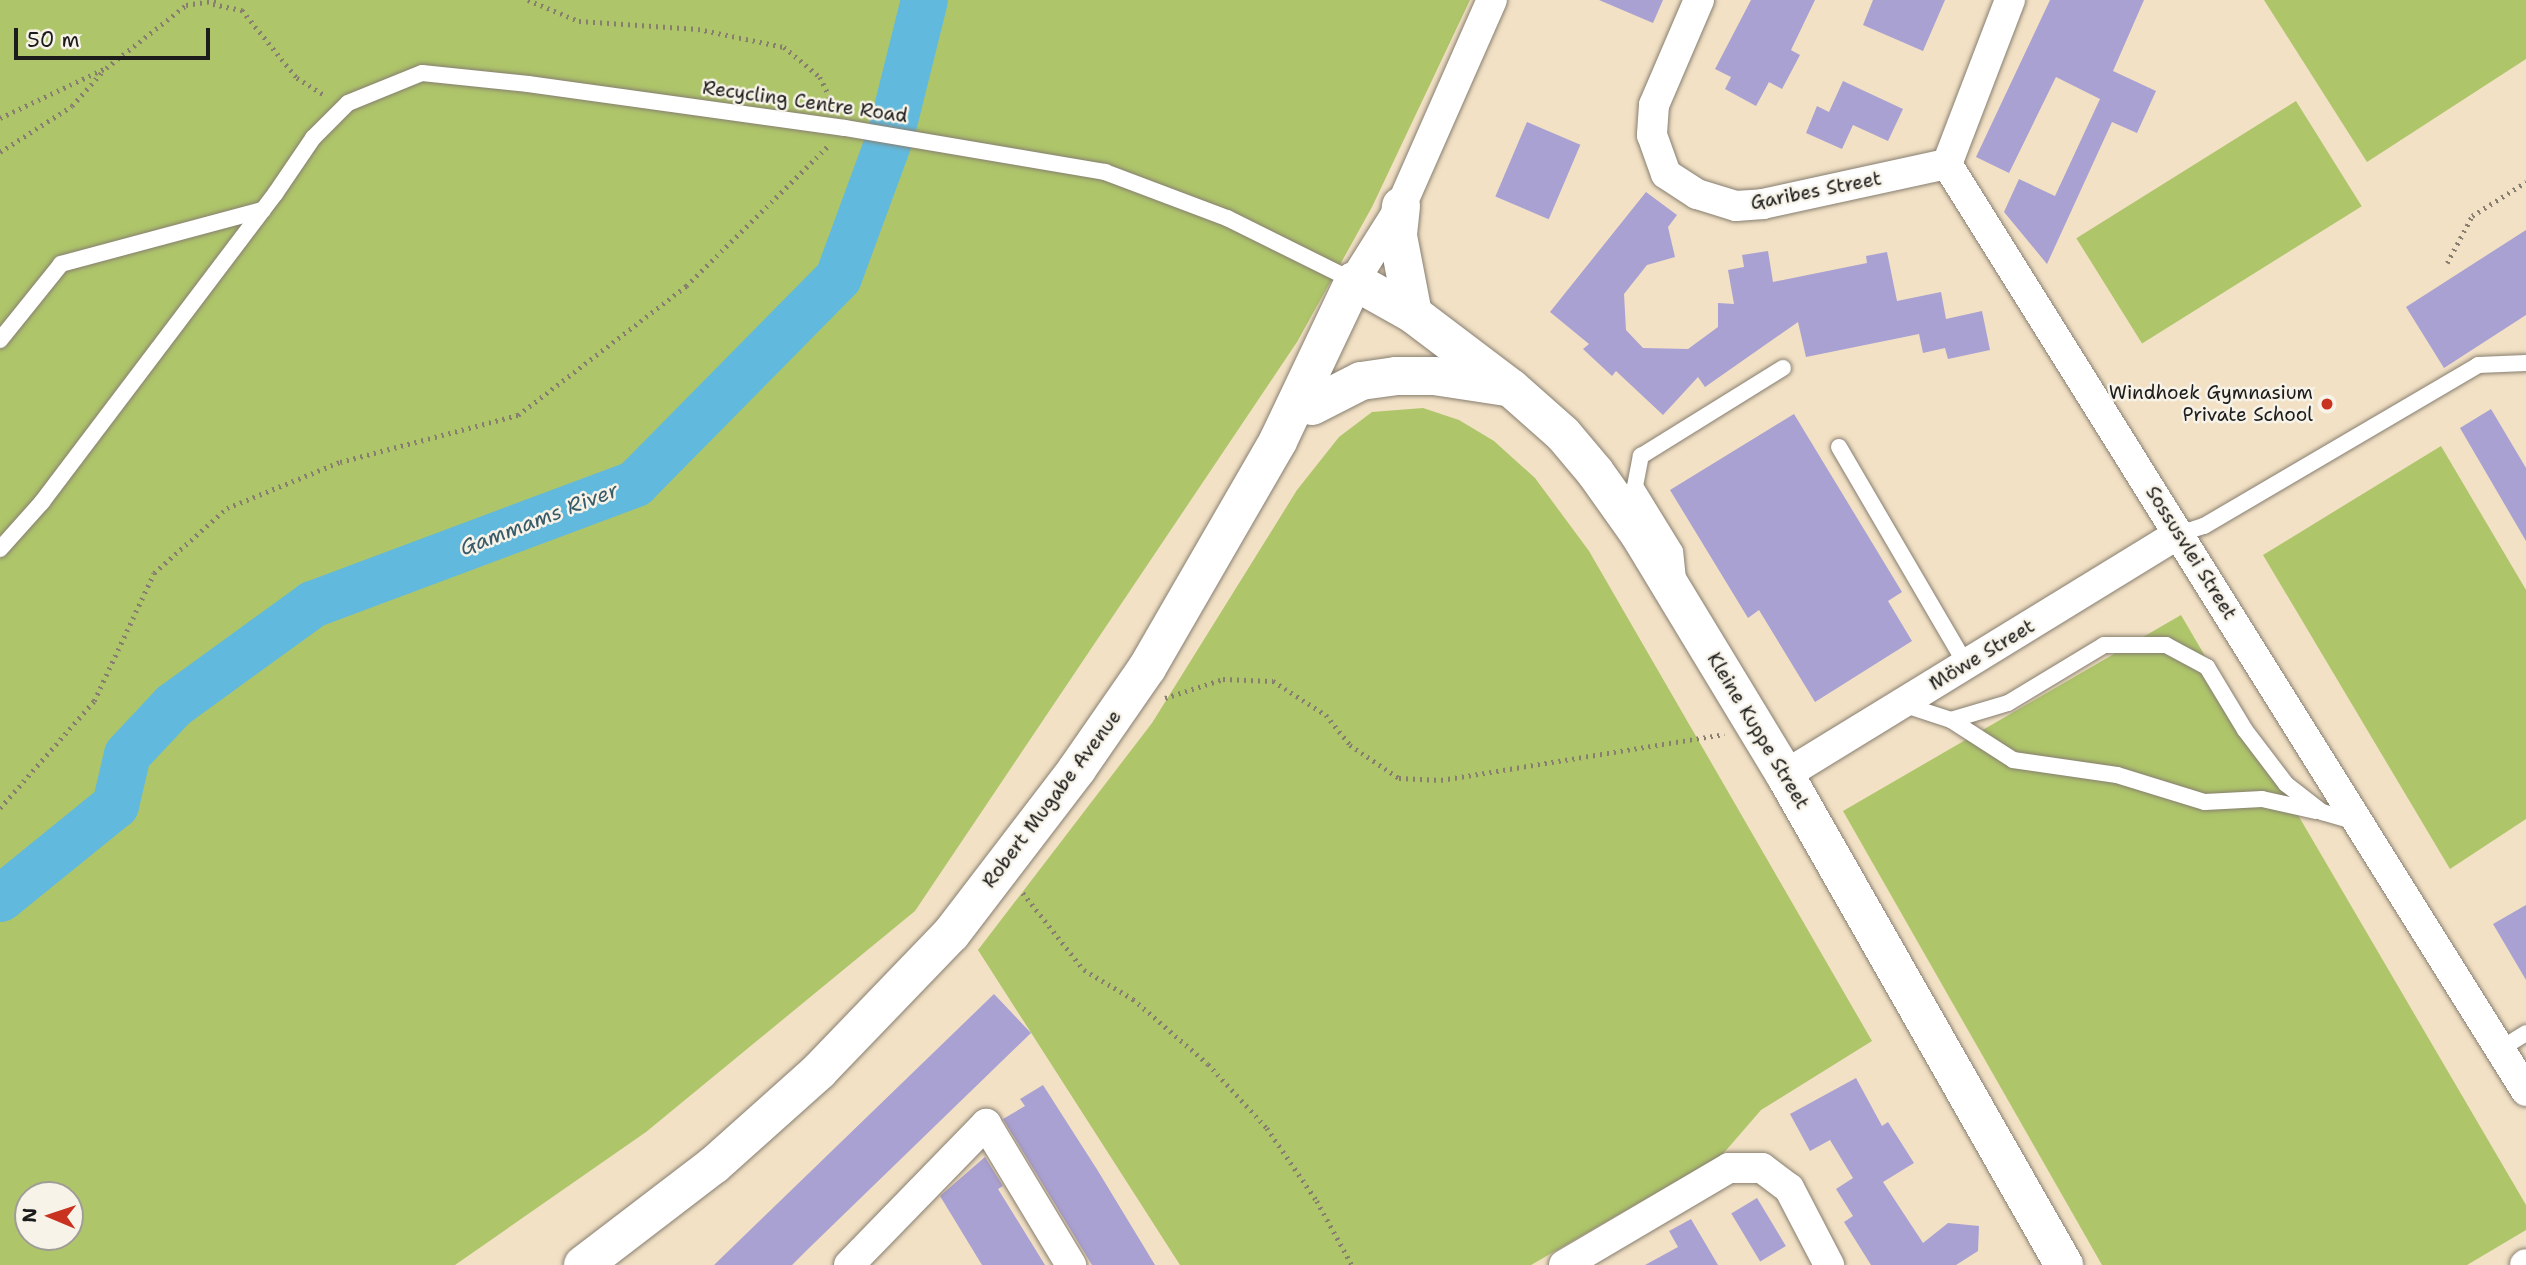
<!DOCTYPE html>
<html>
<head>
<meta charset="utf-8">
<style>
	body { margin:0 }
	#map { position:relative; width:2526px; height:1265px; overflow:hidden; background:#f2e1c5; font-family:"Shantell Sans",sans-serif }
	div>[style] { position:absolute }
	.green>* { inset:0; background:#aec56a; transform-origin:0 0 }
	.river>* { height:47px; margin:-23.5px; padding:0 23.5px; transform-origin:23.5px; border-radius:23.5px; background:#61bade }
	.building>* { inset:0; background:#a9a1d2; transform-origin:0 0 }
	.path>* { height:4.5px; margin-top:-2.25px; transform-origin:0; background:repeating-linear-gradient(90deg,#877e70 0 2px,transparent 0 7px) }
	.roads { filter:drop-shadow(0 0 2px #877e70) drop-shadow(0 0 2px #877e70) }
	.service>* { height:16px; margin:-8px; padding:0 8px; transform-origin:8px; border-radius:8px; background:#fff }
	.minor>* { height:30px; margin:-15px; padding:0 15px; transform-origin:15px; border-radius:15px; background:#fff }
	.tertiary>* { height:38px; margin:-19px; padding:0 19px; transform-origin:19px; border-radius:19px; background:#fff }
	.dots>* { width:19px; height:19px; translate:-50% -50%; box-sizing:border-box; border:4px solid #f7f3e8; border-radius:50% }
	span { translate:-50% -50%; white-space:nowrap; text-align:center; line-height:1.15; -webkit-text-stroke:5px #f7f3e8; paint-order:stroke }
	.street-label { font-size:19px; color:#1c1c1c }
	.poi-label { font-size:19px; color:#1c1c1c }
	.right { translate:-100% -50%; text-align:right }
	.water-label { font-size:21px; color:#385b6a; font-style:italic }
	.north { position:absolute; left:14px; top:1181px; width:70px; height:70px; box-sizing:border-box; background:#f7f3e8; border:2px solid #9f9d96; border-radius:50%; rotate:272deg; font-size:19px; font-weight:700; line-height:28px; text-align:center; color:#1c1c1c }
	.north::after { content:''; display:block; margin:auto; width:24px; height:32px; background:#c8321e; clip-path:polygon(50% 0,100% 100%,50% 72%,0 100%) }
	.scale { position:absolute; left:14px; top:28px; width:196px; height:32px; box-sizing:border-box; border:4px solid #1c1c1c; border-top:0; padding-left:9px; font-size:21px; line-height:24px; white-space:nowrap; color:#1c1c1c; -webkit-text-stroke:5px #f7f3e8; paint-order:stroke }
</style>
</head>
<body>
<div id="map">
	<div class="green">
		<i style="clip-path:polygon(evenodd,0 0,1470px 0,1372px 207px,1297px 342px,915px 911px,646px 1132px,455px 1265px,0 1265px,0 0,28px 1195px,70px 1195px,70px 1237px,28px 1237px,28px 1195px)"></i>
		<i style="clip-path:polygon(2264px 0,2526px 0,2526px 59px,2367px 162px)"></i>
		<i style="left:2296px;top:101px;width:124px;height:259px;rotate:58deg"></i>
		<i style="clip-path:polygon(1423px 408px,1459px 420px,1494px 441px,1535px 478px,1589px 551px,1872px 1041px,1761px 1110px,1722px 1155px,1531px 1265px,1180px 1265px,978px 950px,1152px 723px,1297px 490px,1339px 437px,1372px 412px)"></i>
		<i style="clip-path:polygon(2441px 446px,2526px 590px,2526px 819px,2450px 869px,2263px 555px)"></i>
		<i style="clip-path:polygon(2181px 615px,2526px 1205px,2526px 1230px,2467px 1265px,2102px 1265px,1843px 811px)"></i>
	</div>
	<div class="river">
		<i style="left:0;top:898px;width:148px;rotate:-39deg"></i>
		<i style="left:115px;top:805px;width:52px;rotate:-76.8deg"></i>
		<i style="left:127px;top:754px;width:67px;rotate:-46.8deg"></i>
		<i style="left:173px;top:705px;width:172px;rotate:-36deg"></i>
		<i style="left:312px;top:604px;width:345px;rotate:-20.5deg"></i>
		<i style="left:635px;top:483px;width:289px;rotate:-45.4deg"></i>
		<i style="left:838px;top:277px;width:150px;rotate:-69.8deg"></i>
		<i style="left:890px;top:136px;width:140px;rotate:-76deg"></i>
	</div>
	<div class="building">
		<i style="clip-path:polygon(1599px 0,1663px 0,1653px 23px)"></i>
		<i style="clip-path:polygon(1751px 0,1815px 0,1791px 50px,1800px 55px,1782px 89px,1769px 82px,1756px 106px,1725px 89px,1731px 77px,1715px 69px)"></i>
		<i style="clip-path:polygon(1873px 0,1945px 0,1923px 51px,1863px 25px)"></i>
		<i style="clip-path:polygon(2050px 0,2144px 0,2113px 71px,2156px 91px,2137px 133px,2112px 122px,2047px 264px,2004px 212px,2019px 179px,2055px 196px,2100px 99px,2056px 77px,2009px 173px,1976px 157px)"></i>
		<i style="clip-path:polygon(1843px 81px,1903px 109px,1888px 141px,1853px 125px,1842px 149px,1806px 133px,1817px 106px,1829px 112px)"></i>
		<i style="left:1527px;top:122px;width:58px;height:81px;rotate:23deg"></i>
		<i style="clip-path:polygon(1646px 192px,1677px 215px,1668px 227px,1675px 257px,1647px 265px,1624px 294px,1626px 330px,1643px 348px,1688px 349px,1718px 327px,1718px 303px,1734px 304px,1728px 270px,1744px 267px,1742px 255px,1768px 251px,1773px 282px,1867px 263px,1866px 256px,1887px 252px,1897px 301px,1941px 292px,1946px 319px,1982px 311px,1990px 350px,1948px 359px,1945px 348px,1923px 353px,1919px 334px,1806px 357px,1798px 322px,1705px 387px,1698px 377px,1663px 415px,1616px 371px,1612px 376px,1583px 349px,1589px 344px,1550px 312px)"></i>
		<i style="clip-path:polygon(2526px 230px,2526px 315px,2444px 368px,2406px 307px)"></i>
		<i style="clip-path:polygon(2491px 409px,2526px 468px,2526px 541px,2460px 428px)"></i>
		<i style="clip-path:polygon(1794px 414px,1902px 592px,1888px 601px,1912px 641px,1815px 702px,1759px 610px,1748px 618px,1670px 490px)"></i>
		<i style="clip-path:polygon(2526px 905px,2526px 980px,2493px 924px)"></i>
		<i style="clip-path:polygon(994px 994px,1031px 1033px,806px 1251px,792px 1265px,714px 1265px)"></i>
		<i style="clip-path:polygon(1856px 1078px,1882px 1126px,1888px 1122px,1914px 1163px,1883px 1182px,1923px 1243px,1948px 1223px,1979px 1226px,1978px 1251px,1956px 1265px,1871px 1265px,1844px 1222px,1853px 1216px,1836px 1189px,1853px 1178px,1830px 1140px,1810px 1151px,1790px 1114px)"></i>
		<i style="clip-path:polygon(1043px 1085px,1098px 1171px,1155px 1265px,1092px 1265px,1003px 1119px,1025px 1106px,1020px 1099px)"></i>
		<i style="clip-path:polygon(985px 1157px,1003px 1186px,998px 1189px,1045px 1265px,982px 1265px,940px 1196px)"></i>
		<i style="left:1757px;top:1198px;width:56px;height:30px;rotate:59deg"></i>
		<i style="clip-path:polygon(1691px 1219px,1718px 1265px,1645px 1265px,1678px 1247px,1669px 1231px)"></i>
	</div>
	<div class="path">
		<i style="left:528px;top:0;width:55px;rotate:22.4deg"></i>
		<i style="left:579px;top:21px;width:119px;rotate:3.8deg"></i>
		<i style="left:698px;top:29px;width:88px;rotate:11.8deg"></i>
		<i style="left:784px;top:47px;width:47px;rotate:39.8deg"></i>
		<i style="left:820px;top:77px;width:32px;rotate:64deg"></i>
		<i style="left:213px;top:4px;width:30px;rotate:12deg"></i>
		<i style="left:242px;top:10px;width:87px;rotate:51deg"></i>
		<i style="left:297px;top:78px;width:34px;rotate:32deg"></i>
		<i style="left:0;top:118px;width:117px;rotate:-25.3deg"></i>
		<i style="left:106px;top:68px;width:102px;rotate:-38.2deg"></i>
		<i style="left:186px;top:5px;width:32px;rotate:-9deg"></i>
		<i style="left:0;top:152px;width:85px;rotate:-32.6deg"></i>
		<i style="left:72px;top:106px;width:47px;rotate:-48.5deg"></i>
		<i style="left:2447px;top:263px;width:53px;rotate:-62deg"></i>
		<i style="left:2472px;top:216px;width:64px;rotate:-32.2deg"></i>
		<i style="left:1165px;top:698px;width:61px;rotate:-18.1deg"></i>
		<i style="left:1223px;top:679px;width:50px;rotate:2.3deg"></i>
		<i style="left:1273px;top:681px;width:63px;rotate:32.7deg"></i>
		<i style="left:1326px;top:715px;width:38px;rotate:51deg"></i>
		<i style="left:1350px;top:745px;width:59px;rotate:34deg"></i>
		<i style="left:1399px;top:778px;width:42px;rotate:2.7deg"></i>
		<i style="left:1441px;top:780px;width:287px;rotate:-9.2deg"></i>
		<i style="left:0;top:808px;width:142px;rotate:-48.7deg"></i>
		<i style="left:94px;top:701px;width:141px;rotate:-64.9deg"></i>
		<i style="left:154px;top:573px;width:98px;rotate:-41.7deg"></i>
		<i style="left:227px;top:508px;width:122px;rotate:-22.2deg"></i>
		<i style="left:340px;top:462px;width:184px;rotate:-14.8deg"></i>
		<i style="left:518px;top:415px;width:212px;rotate:-37.5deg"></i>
		<i style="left:686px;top:286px;width:198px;rotate:-44.6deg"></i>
		<i style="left:1023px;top:893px;width:98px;rotate:51.6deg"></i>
		<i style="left:1084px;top:970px;width:57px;rotate:30.6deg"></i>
		<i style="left:1133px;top:999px;width:99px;rotate:40.9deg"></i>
		<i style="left:1208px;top:1064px;width:87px;rotate:47.3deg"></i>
		<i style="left:1267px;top:1128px;width:88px;rotate:55.6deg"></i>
		<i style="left:1317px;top:1201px;width:73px;rotate:61.3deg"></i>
	</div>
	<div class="roads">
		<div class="service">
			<i style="left:0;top:340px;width:97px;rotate:-51.2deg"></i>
			<i style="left:61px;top:264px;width:209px;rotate:-15deg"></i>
			<i style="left:1839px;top:447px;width:251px;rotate:59.7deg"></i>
			<i style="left:2179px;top:534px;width:26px;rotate:-18deg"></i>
			<i style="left:2204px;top:526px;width:318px;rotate:-30.4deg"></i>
			<i style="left:2478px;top:365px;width:48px;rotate:-2.4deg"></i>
			<i style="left:0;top:549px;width:63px;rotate:-48.2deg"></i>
			<i style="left:42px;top:502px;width:386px;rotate:-52.9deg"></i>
			<i style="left:275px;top:194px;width:68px;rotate:-55.8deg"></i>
			<i style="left:313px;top:138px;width:49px;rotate:-45deg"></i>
			<i style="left:348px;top:103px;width:80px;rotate:-22.1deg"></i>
			<i style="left:422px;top:73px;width:107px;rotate:5.9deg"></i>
			<i style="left:528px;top:84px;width:320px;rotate:7.9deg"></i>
			<i style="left:845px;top:128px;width:264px;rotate:9.6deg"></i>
			<i style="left:1105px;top:172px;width:130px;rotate:20.7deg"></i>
			<i style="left:1227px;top:218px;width:142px;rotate:26.4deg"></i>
			<i style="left:1678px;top:579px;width:28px;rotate:-96deg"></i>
			<i style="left:1675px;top:551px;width:76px;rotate:-121.6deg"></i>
			<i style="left:1635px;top:486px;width:31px;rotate:-79deg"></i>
			<i style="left:1641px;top:456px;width:167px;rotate:-31.8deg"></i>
			<i style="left:1902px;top:704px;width:52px;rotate:18.1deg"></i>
			<i style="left:1951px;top:720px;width:59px;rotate:-16.6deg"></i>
			<i style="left:2008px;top:703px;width:112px;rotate:-31.1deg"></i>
			<i style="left:2104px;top:645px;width:62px"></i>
			<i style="left:2166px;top:645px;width:47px;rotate:28.2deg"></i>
			<i style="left:2207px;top:667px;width:74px;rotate:58.9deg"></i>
			<i style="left:2245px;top:730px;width:68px;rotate:52.8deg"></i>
			<i style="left:2286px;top:784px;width:46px;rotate:37.9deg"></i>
			<i style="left:2322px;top:812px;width:37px;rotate:16deg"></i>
			<i style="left:1951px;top:720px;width:74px;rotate:32.8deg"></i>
			<i style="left:2013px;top:760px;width:105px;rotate:8.2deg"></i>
			<i style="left:2117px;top:775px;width:92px;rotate:17.1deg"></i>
			<i style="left:2205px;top:802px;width:57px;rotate:-3deg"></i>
			<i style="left:2262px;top:799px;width:55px;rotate:12.5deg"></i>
			<i style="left:2502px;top:1048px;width:28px;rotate:-32deg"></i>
		</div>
		<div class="minor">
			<i style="left:1699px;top:0;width:114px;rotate:113.2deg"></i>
			<i style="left:1654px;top:105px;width:30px;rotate:94deg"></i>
			<i style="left:1652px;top:135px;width:41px;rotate:70.3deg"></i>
			<i style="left:1666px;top:174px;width:37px;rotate:33deg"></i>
			<i style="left:1697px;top:194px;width:41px;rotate:17.1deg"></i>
			<i style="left:1736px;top:206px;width:27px;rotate:-4deg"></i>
			<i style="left:1763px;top:204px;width:188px;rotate:-12.3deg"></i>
			<i style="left:2010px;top:0;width:176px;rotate:111deg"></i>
			<i style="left:1947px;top:164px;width:1093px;rotate:58.01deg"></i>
			<i style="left:1354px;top:281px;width:89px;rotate:-57.9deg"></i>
			<i style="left:1401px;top:206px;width:225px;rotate:-66.2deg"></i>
			<i style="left:1785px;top:775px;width:462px;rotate:-31.5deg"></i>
			<i style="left:849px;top:1265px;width:197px;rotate:-45.8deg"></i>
			<i style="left:986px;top:1124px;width:165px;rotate:58.9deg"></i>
			<i style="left:1564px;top:1265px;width:191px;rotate:-30.5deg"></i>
			<i style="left:1729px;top:1168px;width:33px"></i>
			<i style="left:1762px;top:1168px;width:34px;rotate:37deg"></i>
			<i style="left:1789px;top:1188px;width:87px;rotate:62.5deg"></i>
			<i style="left:2525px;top:1265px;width:1px;rotate:-45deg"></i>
		</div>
		<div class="tertiary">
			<i style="left:1401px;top:206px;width:30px;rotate:96deg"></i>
			<i style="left:1398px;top:236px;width:79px;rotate:79.1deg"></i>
			<i style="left:1312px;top:406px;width:55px;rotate:-27deg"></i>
			<i style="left:1361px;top:381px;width:35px;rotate:-8deg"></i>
			<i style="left:1396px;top:376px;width:38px"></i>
			<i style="left:1434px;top:376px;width:73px;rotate:8.7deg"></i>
			<i style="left:583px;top:1265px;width:165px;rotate:-37.4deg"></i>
			<i style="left:714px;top:1165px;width:141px;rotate:-41.8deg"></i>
			<i style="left:819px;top:1071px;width:190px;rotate:-46.1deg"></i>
			<i style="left:951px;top:934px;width:208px;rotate:-52.6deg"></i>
			<i style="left:1077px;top:769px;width:123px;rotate:-55.3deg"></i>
			<i style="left:1147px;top:668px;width:262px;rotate:-60deg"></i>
			<i style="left:1278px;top:441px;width:177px;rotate:-64.6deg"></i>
			<i style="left:1354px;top:281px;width:68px;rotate:29.2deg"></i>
			<i style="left:1413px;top:314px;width:123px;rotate:37.1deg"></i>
			<i style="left:1511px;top:388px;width:69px;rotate:41.5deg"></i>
			<i style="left:1563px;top:434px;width:50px;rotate:49.9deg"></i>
			<i style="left:1595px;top:472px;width:76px;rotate:54.6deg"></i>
			<i style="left:1639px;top:534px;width:282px;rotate:58.8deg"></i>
			<i style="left:1785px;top:775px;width:564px;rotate:60.34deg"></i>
		</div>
	</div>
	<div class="dots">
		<i style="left:2327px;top:404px;background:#c8321e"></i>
	</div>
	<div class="street-label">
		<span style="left:805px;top:102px;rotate:8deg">Recycling Centre Road</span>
		<span style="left:1816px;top:191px;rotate:-11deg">Garibes Street</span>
		<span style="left:2191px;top:553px;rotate:58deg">Sossusvlei Street</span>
		<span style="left:1982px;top:655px;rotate:-31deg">Möwe Street</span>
		<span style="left:1758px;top:731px;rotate:59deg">Kleine Kuppe Street</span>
		<span style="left:1052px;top:799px;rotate:-53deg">Robert Mugabe Avenue</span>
	</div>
	<div class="poi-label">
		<span class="right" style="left:2313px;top:404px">Windhoek Gymnasium<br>Private School</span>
	</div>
	<div class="water-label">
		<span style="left:539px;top:519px;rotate:-21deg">Gammams River</span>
	</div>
	<div class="north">N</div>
	<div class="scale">50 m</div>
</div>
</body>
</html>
